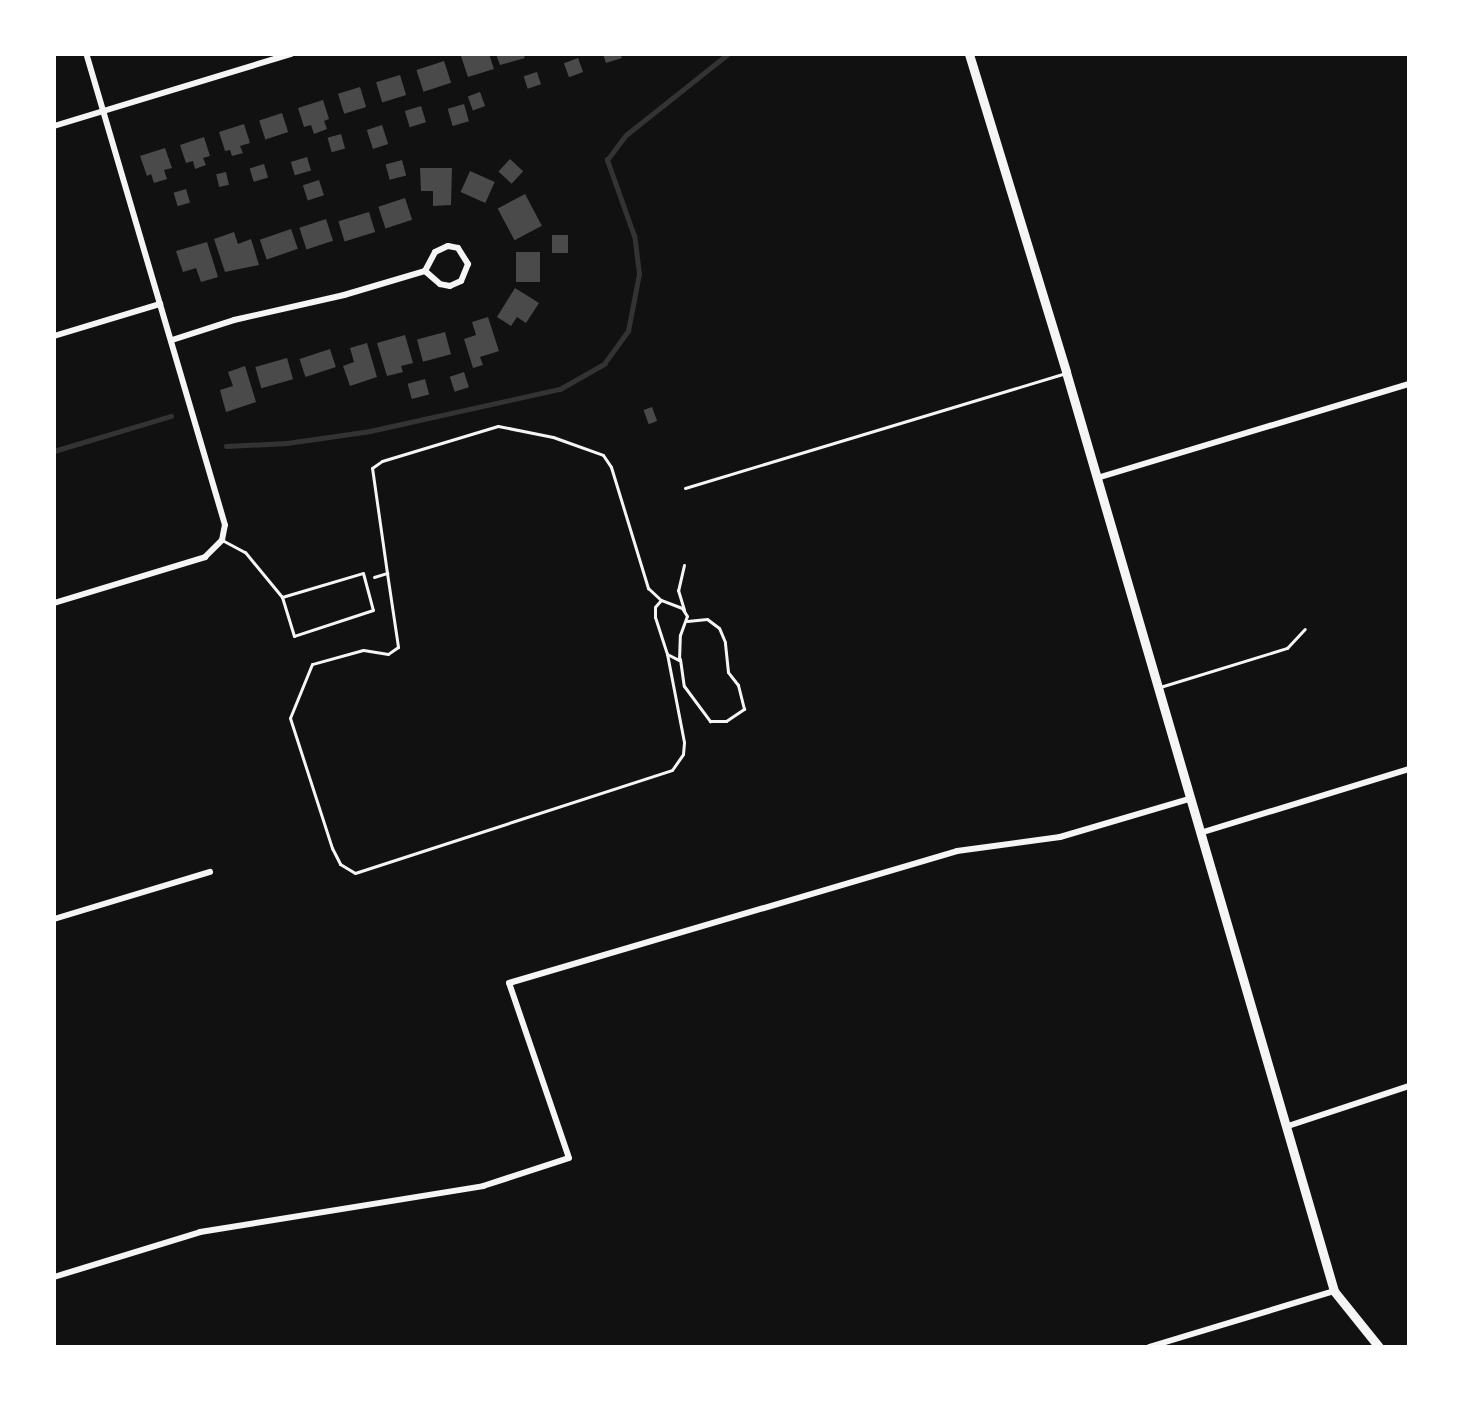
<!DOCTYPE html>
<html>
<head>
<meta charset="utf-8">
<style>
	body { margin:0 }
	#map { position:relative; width:1463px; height:1401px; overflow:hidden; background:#111; font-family:"Noto Sans",sans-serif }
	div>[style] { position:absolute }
	.stream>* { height:4.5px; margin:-2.25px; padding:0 2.25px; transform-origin:2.25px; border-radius:2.25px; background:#333 }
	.building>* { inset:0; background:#4a4a4a; transform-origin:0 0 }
	.path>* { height:3px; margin:-1.5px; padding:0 1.5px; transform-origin:1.5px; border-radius:1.5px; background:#f5f5f5 }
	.service>* { height:3px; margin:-1.5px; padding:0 1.5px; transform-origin:1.5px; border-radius:1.5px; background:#f5f5f5 }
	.minor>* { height:6px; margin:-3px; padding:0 3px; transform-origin:3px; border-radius:3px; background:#f5f5f5 }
	.secondary>* { height:9px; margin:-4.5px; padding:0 4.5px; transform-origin:4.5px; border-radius:4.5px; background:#f5f5f5 }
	span { translate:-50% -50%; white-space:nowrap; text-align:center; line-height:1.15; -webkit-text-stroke:5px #fff; paint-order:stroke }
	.frame { position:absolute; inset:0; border:56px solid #fff; pointer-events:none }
</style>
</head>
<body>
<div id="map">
	<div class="stream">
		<i style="left:226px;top:446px;width:61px;rotate:-2.8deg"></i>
		<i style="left:287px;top:443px;width:84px;rotate:-8.2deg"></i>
		<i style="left:370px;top:431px;width:195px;rotate:-12.5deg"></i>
		<i style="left:560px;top:389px;width:51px;rotate:-29.6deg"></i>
		<i style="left:604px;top:364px;width:41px;rotate:-54deg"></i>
		<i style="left:628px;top:331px;width:58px;rotate:-79.1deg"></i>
		<i style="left:639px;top:274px;width:38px;rotate:-97deg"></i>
		<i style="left:634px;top:236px;width:81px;rotate:-109.6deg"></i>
		<i style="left:607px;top:160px;width:31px;rotate:-53deg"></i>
		<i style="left:626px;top:135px;width:130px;rotate:-38.5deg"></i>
		<i style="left:54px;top:451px;width:122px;rotate:-16.7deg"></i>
	</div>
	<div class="building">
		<i style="clip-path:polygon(489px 54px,494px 69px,468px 77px,461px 56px)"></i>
		<i style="clip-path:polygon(496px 54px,523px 54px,525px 58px,500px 65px)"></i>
		<i style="clip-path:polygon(603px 54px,620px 54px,622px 58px,606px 63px)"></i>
		<i style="left:578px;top:58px;width:15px;height:15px;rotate:70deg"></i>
		<i style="left:444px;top:61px;width:23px;height:29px;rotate:72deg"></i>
		<i style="left:537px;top:72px;width:13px;height:14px;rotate:72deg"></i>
		<i style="left:400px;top:75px;width:21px;height:25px;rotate:73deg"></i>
		<i style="left:360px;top:87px;width:21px;height:23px;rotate:73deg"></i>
		<i style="left:480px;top:92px;width:15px;height:13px;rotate:70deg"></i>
		<i style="clip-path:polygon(323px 100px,329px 119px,324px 121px,327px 129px,314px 134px,311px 125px,304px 127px,298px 108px)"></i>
		<i style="left:464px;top:104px;width:18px;height:17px;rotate:74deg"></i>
		<i style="left:421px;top:106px;width:17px;height:17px;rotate:73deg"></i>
		<i style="left:282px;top:113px;width:20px;height:24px;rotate:72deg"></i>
		<i style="clip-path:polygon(244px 124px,250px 143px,240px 146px,243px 153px,232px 156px,230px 150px,225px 151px,219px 132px)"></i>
		<i style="left:382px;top:125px;width:20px;height:16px;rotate:72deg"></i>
		<i style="left:341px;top:134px;width:15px;height:14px;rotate:74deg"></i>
		<i style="clip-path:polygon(204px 137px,210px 156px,203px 158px,206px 165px,195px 169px,193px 161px,186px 163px,180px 145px)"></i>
		<i style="clip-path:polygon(165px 148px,172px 168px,164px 170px,167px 179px,154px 183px,151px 174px,147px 176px,140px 156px)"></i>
		<i style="left:307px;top:157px;width:14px;height:17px;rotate:73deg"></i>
		<i style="left:510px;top:159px;width:18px;height:17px;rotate:43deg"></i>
		<i style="left:402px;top:160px;width:16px;height:17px;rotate:75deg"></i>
		<i style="left:264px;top:164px;width:14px;height:15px;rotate:73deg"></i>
		<i style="clip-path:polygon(420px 168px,452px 168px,451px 205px,433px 206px,433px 191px,421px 191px)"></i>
		<i style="left:470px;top:171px;width:27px;height:23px;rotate:24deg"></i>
		<i style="left:226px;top:172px;width:13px;height:10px;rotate:77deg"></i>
		<i style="left:319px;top:180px;width:16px;height:17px;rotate:72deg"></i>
		<i style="left:186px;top:189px;width:14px;height:13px;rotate:73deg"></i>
		<i style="left:525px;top:194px;width:36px;height:31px;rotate:62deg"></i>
		<i style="left:405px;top:198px;width:23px;height:28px;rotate:72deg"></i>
		<i style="left:369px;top:212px;width:21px;height:32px;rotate:73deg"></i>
		<i style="left:326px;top:219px;width:23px;height:28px;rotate:72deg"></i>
		<i style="left:291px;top:229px;width:21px;height:33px;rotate:71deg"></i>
		<i style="clip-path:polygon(234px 232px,238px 244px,251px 239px,259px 265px,225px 272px,214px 239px)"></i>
		<i style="left:568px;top:235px;width:18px;height:16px;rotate:90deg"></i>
		<i style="clip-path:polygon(207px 242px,218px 277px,201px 282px,196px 268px,183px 272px,176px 251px)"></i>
		<i style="left:540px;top:252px;width:30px;height:24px;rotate:90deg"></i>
		<i style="clip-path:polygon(515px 288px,539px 303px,526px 323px,517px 317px,511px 326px,497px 317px)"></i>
		<i style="clip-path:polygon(488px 317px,499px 351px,480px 357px,483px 365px,473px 368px,464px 339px,476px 335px,472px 322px)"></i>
		<i style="left:445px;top:332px;width:23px;height:29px;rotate:75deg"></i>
		<i style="clip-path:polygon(405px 335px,413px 363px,401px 366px,403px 372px,387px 376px,377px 343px)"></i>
		<i style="clip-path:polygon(367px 343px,377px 377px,350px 386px,343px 366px,354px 362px,350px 348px)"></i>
		<i style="left:330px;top:349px;width:19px;height:32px;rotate:72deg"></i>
		<i style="left:287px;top:358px;width:22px;height:33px;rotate:74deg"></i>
		<i style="clip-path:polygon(245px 366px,256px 402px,226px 412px,220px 390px,233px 386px,228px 372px)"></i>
		<i style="left:464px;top:372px;width:16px;height:15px;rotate:72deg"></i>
		<i style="left:425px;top:379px;width:16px;height:18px;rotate:75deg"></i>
		<i style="left:652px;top:407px;width:15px;height:9px;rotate:70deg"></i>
	</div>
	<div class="path">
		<i style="left:684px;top:565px;width:26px;rotate:103deg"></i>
		<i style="left:678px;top:590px;width:21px;rotate:73deg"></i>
		<i style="left:387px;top:573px;width:75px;rotate:81.5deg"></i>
		<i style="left:398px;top:647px;width:12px;rotate:145deg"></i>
		<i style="left:388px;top:654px;width:25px;rotate:-171deg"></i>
		<i style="left:363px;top:650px;width:53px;rotate:164.6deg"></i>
		<i style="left:312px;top:664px;width:58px;rotate:112.2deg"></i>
		<i style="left:290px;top:718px;width:137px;rotate:72.1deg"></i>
		<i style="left:332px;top:848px;width:18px;rotate:63deg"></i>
		<i style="left:340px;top:864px;width:17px;rotate:31deg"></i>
		<i style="left:355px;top:873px;width:333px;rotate:-18deg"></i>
		<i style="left:672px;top:770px;width:19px;rotate:-55deg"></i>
		<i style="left:683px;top:754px;width:12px;rotate:-85deg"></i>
		<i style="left:684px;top:742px;width:90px;rotate:-100.9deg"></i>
		<i style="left:374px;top:577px;width:14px;rotate:-17deg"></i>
		<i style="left:387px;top:573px;width:106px;rotate:-98.1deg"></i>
		<i style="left:372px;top:468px;width:12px;rotate:-35deg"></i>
		<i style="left:382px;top:461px;width:121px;rotate:-16.8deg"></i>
		<i style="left:498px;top:426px;width:56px;rotate:11.3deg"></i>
		<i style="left:553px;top:437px;width:53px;rotate:19.8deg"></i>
		<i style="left:603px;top:455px;width:14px;rotate:56deg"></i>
		<i style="left:611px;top:467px;width:127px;rotate:73deg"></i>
		<i style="left:648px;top:588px;width:18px;rotate:43deg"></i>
		<i style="left:661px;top:600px;width:9px;rotate:131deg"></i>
		<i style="left:655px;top:607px;width:10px;rotate:90deg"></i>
		<i style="left:655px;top:617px;width:39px;rotate:72deg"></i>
		<i style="left:667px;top:654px;width:13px;rotate:27deg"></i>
		<i style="left:679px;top:660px;width:25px;rotate:-88deg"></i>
		<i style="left:680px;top:635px;width:20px;rotate:-70deg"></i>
		<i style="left:687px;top:616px;width:9px;rotate:-122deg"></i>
		<i style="left:682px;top:608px;width:22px;rotate:-159deg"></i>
		<i style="left:680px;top:659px;width:27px;rotate:82deg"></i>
		<i style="left:684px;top:686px;width:44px;rotate:53.4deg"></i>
		<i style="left:710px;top:721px;width:16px"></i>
		<i style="left:726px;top:721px;width:22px;rotate:-34deg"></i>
		<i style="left:744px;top:709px;width:25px;rotate:-104deg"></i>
		<i style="left:738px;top:685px;width:16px;rotate:-128deg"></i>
		<i style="left:728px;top:672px;width:30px;rotate:-96deg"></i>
		<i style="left:725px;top:642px;width:15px;rotate:-113deg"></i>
		<i style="left:719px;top:628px;width:15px;rotate:-143deg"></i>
		<i style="left:707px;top:619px;width:20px;rotate:174deg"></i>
	</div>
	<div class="service">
		<i style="left:685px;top:488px;width:397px;rotate:-16.8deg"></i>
		<i style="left:222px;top:540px;width:26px;rotate:28deg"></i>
		<i style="left:245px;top:552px;width:58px;rotate:50.6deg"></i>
		<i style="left:282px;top:597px;width:84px;rotate:-16.5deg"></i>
		<i style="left:363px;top:573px;width:38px;rotate:75deg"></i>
		<i style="left:373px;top:610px;width:83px;rotate:161.8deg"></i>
		<i style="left:294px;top:636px;width:41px;rotate:-107.1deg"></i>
		<i style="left:1160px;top:687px;width:133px;rotate:-17.1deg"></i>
		<i style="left:1287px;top:648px;width:26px;rotate:-47deg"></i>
	</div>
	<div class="minor">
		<i style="left:54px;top:126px;width:248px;rotate:-16.9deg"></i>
		<i style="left:54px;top:336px;width:111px;rotate:-16.8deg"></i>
		<i style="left:172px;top:340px;width:65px;rotate:-17.9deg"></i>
		<i style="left:234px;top:320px;width:113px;rotate:-12.8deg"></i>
		<i style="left:344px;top:295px;width:84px;rotate:-16.5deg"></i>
		<i style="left:425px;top:271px;width:21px;rotate:-62deg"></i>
		<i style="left:435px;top:252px;width:14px;rotate:-25deg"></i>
		<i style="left:448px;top:246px;width:10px;rotate:11deg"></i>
		<i style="left:458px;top:248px;width:19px;rotate:58deg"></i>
		<i style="left:468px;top:264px;width:18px;rotate:112deg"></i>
		<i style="left:461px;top:281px;width:12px;rotate:156deg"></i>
		<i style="left:450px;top:286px;width:10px;rotate:-169deg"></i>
		<i style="left:440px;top:284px;width:20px;rotate:-139deg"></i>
		<i style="left:1097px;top:478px;width:326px;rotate:-16.8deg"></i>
		<i style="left:54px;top:603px;width:158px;rotate:-16.9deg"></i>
		<i style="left:205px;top:557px;width:24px;rotate:-45deg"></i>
		<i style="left:222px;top:540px;width:15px;rotate:-79deg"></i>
		<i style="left:225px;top:525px;width:491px;rotate:-106.4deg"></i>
		<i style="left:1200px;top:833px;width:219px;rotate:-17deg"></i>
		<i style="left:54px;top:919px;width:163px;rotate:-16.8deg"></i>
		<i style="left:1288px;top:1126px;width:127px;rotate:-18.3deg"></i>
		<i style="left:54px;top:1277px;width:153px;rotate:-17.1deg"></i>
		<i style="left:200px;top:1232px;width:287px;rotate:-9.2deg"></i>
		<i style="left:483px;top:1186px;width:90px;rotate:-18deg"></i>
		<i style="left:569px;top:1158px;width:185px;rotate:-108.9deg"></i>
		<i style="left:509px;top:983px;width:467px;rotate:-16.4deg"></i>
		<i style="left:957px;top:851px;width:104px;rotate:-7.7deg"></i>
		<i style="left:1060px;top:837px;width:134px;rotate:-16.4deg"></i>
		<i style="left:1149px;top:1347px;width:193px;rotate:-16.8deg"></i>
	</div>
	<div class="secondary">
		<i style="left:969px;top:54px;width:332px;rotate:73deg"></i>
		<i style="left:1066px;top:372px;width:957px;rotate:73.74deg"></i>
		<i style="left:1334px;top:1291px;width:72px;rotate:51.2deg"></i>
	</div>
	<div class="frame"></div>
</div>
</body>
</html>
